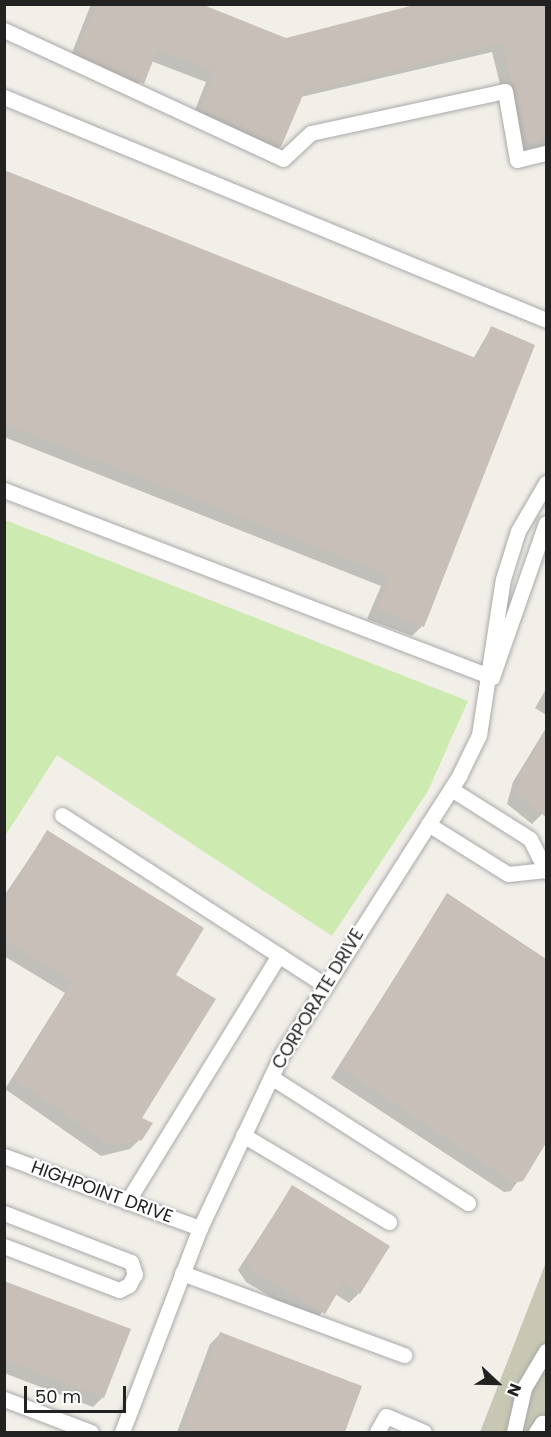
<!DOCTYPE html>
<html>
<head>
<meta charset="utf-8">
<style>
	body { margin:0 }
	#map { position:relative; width:551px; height:1437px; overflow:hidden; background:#f2efe9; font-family:Poppins,sans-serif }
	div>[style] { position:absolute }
	.construction>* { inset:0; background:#c7c7b4 }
	.grass>* { inset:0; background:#cdebb0 }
	.shadow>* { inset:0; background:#0003 }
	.building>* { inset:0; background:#c7bfb8 }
	.roads { filter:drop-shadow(0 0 2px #a9a9a9) drop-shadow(0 0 2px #a9a9a9) }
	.minor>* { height:15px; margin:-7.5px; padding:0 7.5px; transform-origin:7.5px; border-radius:7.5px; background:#fff }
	span { translate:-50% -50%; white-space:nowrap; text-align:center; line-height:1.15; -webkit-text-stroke:4.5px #fff; paint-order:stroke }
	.street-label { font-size:18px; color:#222 }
	.frame { position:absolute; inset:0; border:6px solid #222; pointer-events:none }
	.north { position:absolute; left:467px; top:1353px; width:60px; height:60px; -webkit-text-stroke:4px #fff; paint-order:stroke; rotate:112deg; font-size:16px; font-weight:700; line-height:24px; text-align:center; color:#222 }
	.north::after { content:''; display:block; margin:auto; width:21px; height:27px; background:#222; clip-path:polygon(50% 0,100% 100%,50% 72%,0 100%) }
	.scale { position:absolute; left:24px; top:1386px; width:102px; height:27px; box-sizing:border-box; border:3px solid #222; border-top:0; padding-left:8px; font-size:18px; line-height:21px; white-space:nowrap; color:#222; -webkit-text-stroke:4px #fff; paint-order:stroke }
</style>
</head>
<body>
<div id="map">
	<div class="construction">
		<i style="clip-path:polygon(546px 1262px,546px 1432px,480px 1432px)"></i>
	</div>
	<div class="grass">
		<i style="clip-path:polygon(5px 520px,468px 701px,428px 791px,332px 936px,57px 755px,5px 836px)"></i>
	</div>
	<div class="shadow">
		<i style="clip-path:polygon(91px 4px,197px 4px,286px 39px,424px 4px,546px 4px,546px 145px,517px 152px,492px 52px,301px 97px,280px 147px,270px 156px,191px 120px,206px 82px,151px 61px,133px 93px,68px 63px)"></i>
		<i style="clip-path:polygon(4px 171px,473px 359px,491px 328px,422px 626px,412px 636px,367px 619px,381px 586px,4px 437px)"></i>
		<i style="clip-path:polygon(546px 689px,546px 715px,535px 708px)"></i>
		<i style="clip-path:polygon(546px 728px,546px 810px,532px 824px,507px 804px,513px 782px)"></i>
		<i style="clip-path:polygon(47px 832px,174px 975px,140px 1118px,140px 1139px,130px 1149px,101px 1156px,5px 1089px,65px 993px,4px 956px,4px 896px)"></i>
		<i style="clip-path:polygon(447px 895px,546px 959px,546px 1140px,511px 1191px,504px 1192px,331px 1078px)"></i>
		<i style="clip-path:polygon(292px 1187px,359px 1293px,349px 1303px,335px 1294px,314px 1323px,246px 1282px,238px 1270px)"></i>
		<i style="clip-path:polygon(4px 1283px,103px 1397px,93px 1407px,4px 1373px)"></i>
		<i style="clip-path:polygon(220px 1334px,361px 1387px,344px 1432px,177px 1432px,210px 1344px)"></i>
	</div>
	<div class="building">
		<i style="clip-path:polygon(96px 4px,201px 4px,286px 38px,418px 4px,546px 4px,546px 138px,527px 143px,502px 43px,325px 88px,306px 88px,281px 147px,200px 110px,215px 72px,157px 50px,144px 84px,77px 53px)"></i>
		<i style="clip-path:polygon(4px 170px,478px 359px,491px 326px,535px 345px,424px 627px,376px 609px,390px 576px,4px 424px)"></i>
		<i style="clip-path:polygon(546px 732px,546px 817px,516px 794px,522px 771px)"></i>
		<i style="clip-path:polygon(47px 830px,204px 928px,176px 975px,216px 999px,142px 1118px,153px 1123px,142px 1140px,111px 1146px,14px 1079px,73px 982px,4px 940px,4px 901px)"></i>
		<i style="clip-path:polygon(447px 893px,546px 959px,546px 1143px,523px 1181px,514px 1183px,340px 1067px)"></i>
		<i style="clip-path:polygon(292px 1185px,390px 1246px,360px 1294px,343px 1283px,325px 1314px,255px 1272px,247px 1259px)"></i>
		<i style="clip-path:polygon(4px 1281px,131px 1329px,104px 1398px,4px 1360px)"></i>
		<i style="clip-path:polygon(220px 1332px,362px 1386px,345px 1432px,182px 1432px)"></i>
	</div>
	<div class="roads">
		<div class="minor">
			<i style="left:4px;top:30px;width:307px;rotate:24.8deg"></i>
			<i style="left:283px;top:159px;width:38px;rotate:-43deg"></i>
			<i style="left:311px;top:133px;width:198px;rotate:-12.2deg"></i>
			<i style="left:505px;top:91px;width:70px;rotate:80.1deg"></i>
			<i style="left:517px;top:160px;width:30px;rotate:-14deg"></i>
			<i style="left:4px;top:97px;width:586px;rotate:22.36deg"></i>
			<i style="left:4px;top:490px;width:523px;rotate:20.97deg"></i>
			<i style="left:492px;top:677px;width:163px;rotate:-70.7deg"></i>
			<i style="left:451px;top:789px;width:93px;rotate:32.3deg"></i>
			<i style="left:530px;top:839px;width:36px;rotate:63deg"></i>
			<i style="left:62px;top:815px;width:313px;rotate:32.9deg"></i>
			<i style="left:428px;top:824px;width:94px;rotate:32deg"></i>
			<i style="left:508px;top:874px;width:38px;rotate:-6deg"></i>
			<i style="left:271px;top:1077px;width:234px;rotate:32.6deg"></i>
			<i style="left:243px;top:1135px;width:170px;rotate:30.8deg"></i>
			<i style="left:4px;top:1156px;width:209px;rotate:20.2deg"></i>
			<i style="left:127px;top:1202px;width:290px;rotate:-58.4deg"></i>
			<i style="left:4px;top:1213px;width:136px;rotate:21.1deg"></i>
			<i style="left:131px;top:1262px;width:13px;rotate:72deg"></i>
			<i style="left:135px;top:1274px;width:13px;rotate:119deg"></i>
			<i style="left:129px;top:1285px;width:11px;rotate:153deg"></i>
			<i style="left:119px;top:1290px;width:123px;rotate:-159.1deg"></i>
			<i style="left:182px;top:1273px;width:237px;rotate:20.3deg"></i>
			<i style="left:4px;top:1399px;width:93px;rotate:20.8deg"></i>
			<i style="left:122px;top:1432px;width:218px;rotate:-69.1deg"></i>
			<i style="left:200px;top:1228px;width:192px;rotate:-64.8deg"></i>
			<i style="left:282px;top:1054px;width:330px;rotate:-57.5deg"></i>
			<i style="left:459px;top:776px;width:46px;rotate:-64deg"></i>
			<i style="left:479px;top:735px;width:158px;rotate:-81.3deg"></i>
			<i style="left:503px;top:579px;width:50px;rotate:-72.6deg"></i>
			<i style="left:518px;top:531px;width:56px;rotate:-59.7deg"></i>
			<i style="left:377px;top:1432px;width:18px;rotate:-61deg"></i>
			<i style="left:386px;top:1416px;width:41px;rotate:22.8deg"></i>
			<i style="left:514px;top:1432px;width:45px;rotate:-77.2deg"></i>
			<i style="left:524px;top:1388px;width:43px;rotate:-59.3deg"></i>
			<i style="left:536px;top:1432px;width:11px;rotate:-56deg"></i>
			<i style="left:542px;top:1423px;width:5px;rotate:37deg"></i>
		</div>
	</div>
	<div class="street-label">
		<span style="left:318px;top:999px;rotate:-59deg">CORPORATE DRIVE</span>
		<span style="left:102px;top:1192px;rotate:20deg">HIGHPOINT DRIVE</span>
	</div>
	<div class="frame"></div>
	<div class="north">N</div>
	<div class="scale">50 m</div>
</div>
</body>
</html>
